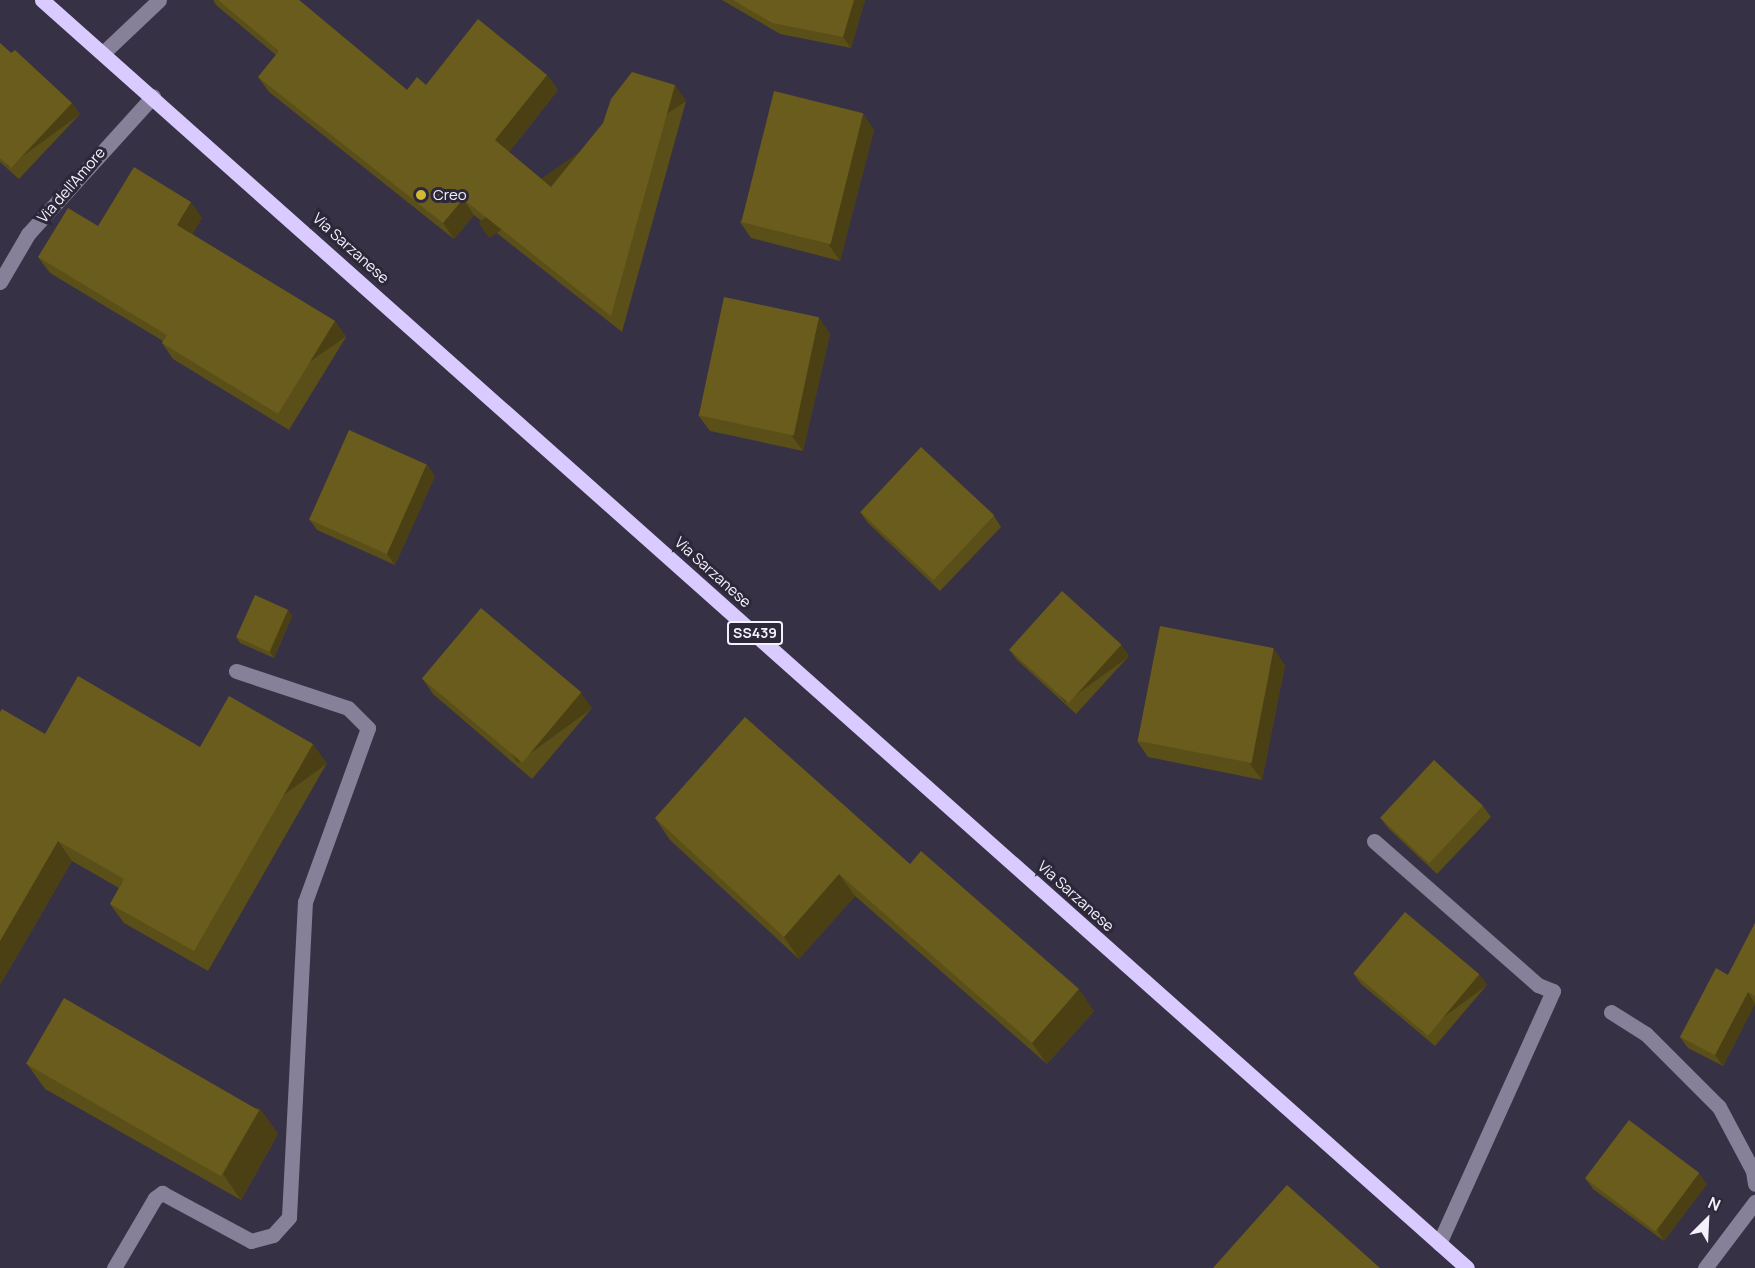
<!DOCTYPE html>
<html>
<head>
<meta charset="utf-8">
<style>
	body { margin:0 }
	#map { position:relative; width:1755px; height:1268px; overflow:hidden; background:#363144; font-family:Manrope,sans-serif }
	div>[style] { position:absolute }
	.minor>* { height:15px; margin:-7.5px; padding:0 7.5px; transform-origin:7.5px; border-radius:7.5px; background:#878099 }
	.major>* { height:15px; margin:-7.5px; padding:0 7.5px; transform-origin:7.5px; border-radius:7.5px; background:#d9cbff }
	.wall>* { inset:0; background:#5a4f18 }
	.shaded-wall>* { inset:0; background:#4a4014; transform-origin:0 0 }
	.building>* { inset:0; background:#695c1c; transform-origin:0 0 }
	.dots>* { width:16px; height:16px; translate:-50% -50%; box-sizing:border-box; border:3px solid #2c2739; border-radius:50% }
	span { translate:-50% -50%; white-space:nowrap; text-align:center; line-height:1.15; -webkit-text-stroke:6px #2c2739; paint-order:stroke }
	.shield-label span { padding:2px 4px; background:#2c2739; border:2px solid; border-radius:4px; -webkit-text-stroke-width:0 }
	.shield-label { font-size:14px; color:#f4f1fd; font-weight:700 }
	.street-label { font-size:15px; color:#f4f1fd }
	.poi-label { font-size:15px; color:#f4f1fd }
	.left { translate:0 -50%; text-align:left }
	.north { position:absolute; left:1677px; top:1190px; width:60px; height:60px; -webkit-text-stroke:4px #2c2739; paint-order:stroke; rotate:24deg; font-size:16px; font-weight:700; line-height:24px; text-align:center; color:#f4f1fd }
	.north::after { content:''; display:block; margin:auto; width:21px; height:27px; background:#f4f1fd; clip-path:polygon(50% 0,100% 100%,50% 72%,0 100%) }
</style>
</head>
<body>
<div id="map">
	<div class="minor">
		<i style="left:103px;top:53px;width:77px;rotate:-43.4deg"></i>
		<i style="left:0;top:282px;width:56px;rotate:-59.7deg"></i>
		<i style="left:28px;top:234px;width:186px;rotate:-47.8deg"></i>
		<i style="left:1374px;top:841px;width:218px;rotate:41.3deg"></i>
		<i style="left:1538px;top:985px;width:16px;rotate:22deg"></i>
		<i style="left:1553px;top:991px;width:277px;rotate:114.3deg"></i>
		<i style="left:1611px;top:1012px;width:41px;rotate:32.2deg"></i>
		<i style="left:1646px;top:1034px;width:103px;rotate:45deg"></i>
		<i style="left:1719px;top:1107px;width:72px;rotate:62deg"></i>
		<i style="left:1753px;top:1171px;width:13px;rotate:81deg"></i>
		<i style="left:114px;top:1268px;width:81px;rotate:-59.6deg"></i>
		<i style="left:155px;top:1198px;width:9px;rotate:-36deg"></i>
		<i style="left:162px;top:1193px;width:101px;rotate:28.3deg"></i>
		<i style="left:251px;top:1241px;width:23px;rotate:-15deg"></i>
		<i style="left:273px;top:1235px;width:24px;rotate:-48deg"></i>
		<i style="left:289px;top:1217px;width:315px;rotate:-87.1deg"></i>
		<i style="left:305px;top:902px;width:185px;rotate:-70.1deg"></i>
		<i style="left:368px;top:728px;width:28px;rotate:-135deg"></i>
		<i style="left:348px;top:708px;width:118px;rotate:-161.7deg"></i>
		<i style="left:1705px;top:1268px;width:83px;rotate:-52.9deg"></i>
	</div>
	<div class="major">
		<i style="left:42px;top:0;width:1907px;rotate:41.66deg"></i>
	</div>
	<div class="wall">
		<i style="clip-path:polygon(213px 0,299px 0,407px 90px,426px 85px,547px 75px,558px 90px,509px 152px,551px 187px,686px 101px,622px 332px,474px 215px,454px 239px,269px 92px,258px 77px,276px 55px,216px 5px)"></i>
		<i style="clip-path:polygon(722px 0,865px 0,851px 48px,780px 34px)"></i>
		<i style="clip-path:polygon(0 43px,80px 114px,19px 179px,0 162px)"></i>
		<i style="clip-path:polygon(863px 114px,874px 130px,840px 261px,751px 238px,740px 222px)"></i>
		<i style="clip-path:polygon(202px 218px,192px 234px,335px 321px,346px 337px,289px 430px,173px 359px,162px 343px,163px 341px,50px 273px,38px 257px,98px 226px)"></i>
		<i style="clip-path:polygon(819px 318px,830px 334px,803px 451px,710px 431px,698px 415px)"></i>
		<i style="clip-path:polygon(435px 476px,395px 565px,317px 530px,309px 519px)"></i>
		<i style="clip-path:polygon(860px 512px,994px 516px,1001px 527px,940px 591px,868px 523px)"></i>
		<i style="clip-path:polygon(288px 610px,292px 616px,274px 658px,240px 643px,236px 637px)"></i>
		<i style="clip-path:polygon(1121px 645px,1129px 656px,1076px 714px,1017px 660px,1009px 649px)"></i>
		<i style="clip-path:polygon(1285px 665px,1262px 780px,1148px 757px,1137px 741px)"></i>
		<i style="clip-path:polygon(422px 678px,592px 708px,532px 779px,433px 694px)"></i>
		<i style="clip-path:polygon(0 712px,45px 734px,200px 747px,327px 763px,208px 971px,124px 923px,110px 904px,119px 888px,72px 861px,0 985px)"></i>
		<i style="clip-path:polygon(1483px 806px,1491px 817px,1437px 874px,1388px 828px,1380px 817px)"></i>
		<i style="clip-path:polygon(655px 818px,910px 864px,1094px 1011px,1047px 1064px,855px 896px,799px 959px,670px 840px)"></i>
		<i style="clip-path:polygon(1755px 923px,1755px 1004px,1723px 1066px,1688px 1048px,1680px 1037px,1728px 975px)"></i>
		<i style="clip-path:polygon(1353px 973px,1479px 974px,1487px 985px,1435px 1046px,1361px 984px)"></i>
		<i style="clip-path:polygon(27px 1064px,260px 1109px,278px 1134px,241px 1200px,45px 1089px)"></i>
		<i style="clip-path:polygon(1585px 1178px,1707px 1184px,1664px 1241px,1593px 1189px)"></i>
	</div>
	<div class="shaded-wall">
		<i style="clip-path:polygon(854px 0,865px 0,851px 48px,843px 37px)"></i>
		<i style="clip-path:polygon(547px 75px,558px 90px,506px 156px,495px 140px)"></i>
		<i style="left:675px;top:85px;width:19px;height:240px;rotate:55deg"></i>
		<i style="left:72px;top:103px;width:14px;height:89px;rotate:54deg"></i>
		<i style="clip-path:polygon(863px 114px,874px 130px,840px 261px,829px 245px)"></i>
		<i style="clip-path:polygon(463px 199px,474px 215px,454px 239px,443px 223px)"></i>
		<i style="clip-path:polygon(191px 202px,202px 218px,188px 241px,177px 225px)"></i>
		<i style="clip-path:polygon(819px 318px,830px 334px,803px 451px,792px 436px)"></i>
		<i style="left:335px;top:321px;width:19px;height:109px;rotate:55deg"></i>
		<i style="clip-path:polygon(427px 464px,435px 476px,395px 565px,387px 554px)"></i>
		<i style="clip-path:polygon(288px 610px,292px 616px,274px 658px,270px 652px)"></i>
		<i style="left:1121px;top:645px;width:14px;height:79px;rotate:54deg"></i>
		<i style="clip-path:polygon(1274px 649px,1285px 665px,1262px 780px,1250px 764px)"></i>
		<i style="left:581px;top:693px;width:19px;height:92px;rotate:54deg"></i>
		<i style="left:313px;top:744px;width:24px;height:239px;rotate:54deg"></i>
		<i style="clip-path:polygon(58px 841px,72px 861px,0 985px,0 941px)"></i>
		<i style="clip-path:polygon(839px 874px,855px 896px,799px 959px,784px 937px)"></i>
		<i style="left:1479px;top:974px;width:14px;height:80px;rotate:54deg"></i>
		<i style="clip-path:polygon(1079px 989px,1094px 1011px,1047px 1064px,1032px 1043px)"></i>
		<i style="clip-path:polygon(1748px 992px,1755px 1004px,1723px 1066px,1715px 1055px)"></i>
		<i style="clip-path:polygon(260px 1109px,278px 1134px,241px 1200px,223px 1174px)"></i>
		<i style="clip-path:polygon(1699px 1173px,1707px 1184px,1664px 1241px,1657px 1230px)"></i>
	</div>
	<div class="building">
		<i style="clip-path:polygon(218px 0,299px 0,407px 90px,417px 77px,426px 85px,478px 19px,547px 75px,495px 140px,551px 187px,603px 123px,611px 99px,632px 72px,675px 85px,611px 316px,463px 199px,443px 223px,258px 77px,279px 51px)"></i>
		<i style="clip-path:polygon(733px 0,854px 0,843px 37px,772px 23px)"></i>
		<i style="clip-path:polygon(0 43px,11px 53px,15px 50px,72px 103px,11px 168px,0 158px)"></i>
		<i style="left:774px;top:91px;width:92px;height:135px;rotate:14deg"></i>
		<i style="clip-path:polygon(134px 167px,191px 202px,177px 225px,335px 321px,278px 414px,162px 343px,167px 335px,38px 257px,68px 208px,98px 226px)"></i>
		<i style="left:724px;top:297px;width:97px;height:121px;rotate:12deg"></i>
		<i style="left:349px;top:430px;width:85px;height:98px;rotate:24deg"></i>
		<i style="left:921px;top:447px;width:100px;height:89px;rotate:43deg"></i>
		<i style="left:1062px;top:591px;width:80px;height:79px;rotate:42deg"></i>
		<i style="left:255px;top:595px;width:36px;height:46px;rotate:24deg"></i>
		<i style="left:481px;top:608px;width:131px;height:92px;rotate:40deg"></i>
		<i style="left:1160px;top:626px;width:116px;height:117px;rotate:11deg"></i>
		<i style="clip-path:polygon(78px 676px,200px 747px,229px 696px,313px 744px,194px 951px,110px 904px,124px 879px,58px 841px,0 941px,0 712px,2px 709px,45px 734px)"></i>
		<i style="clip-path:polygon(745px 717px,910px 864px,921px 851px,1079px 989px,1032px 1043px,839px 874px,784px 937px,655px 818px)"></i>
		<i style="left:1434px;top:760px;width:67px;height:79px;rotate:43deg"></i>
		<i style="left:1405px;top:912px;width:97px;height:80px;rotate:40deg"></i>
		<i style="clip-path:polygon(1755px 923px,1755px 996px,1748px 992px,1715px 1055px,1680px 1037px,1716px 968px,1728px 975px)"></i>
		<i style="left:64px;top:998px;width:225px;height:76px;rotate:30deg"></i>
		<i style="left:1629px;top:1120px;width:88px;height:73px;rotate:37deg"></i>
		<i style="clip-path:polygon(1287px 1185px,1380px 1268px,1213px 1268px)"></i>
	</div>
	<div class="dots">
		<i style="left:421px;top:195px;background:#d0b836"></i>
	</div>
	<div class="shield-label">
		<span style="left:755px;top:633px">SS439</span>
	</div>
	<div class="street-label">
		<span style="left:71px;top:185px;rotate:-49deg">Via dell'Amore</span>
		<span style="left:351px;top:248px;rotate:42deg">Via Sarzanese</span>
		<span style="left:713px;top:572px;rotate:42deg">Via Sarzanese</span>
		<span style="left:1076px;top:896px;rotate:42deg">Via Sarzanese</span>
	</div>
	<div class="poi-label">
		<span class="left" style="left:433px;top:195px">Creo</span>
	</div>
	<div class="north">N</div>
</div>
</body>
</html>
